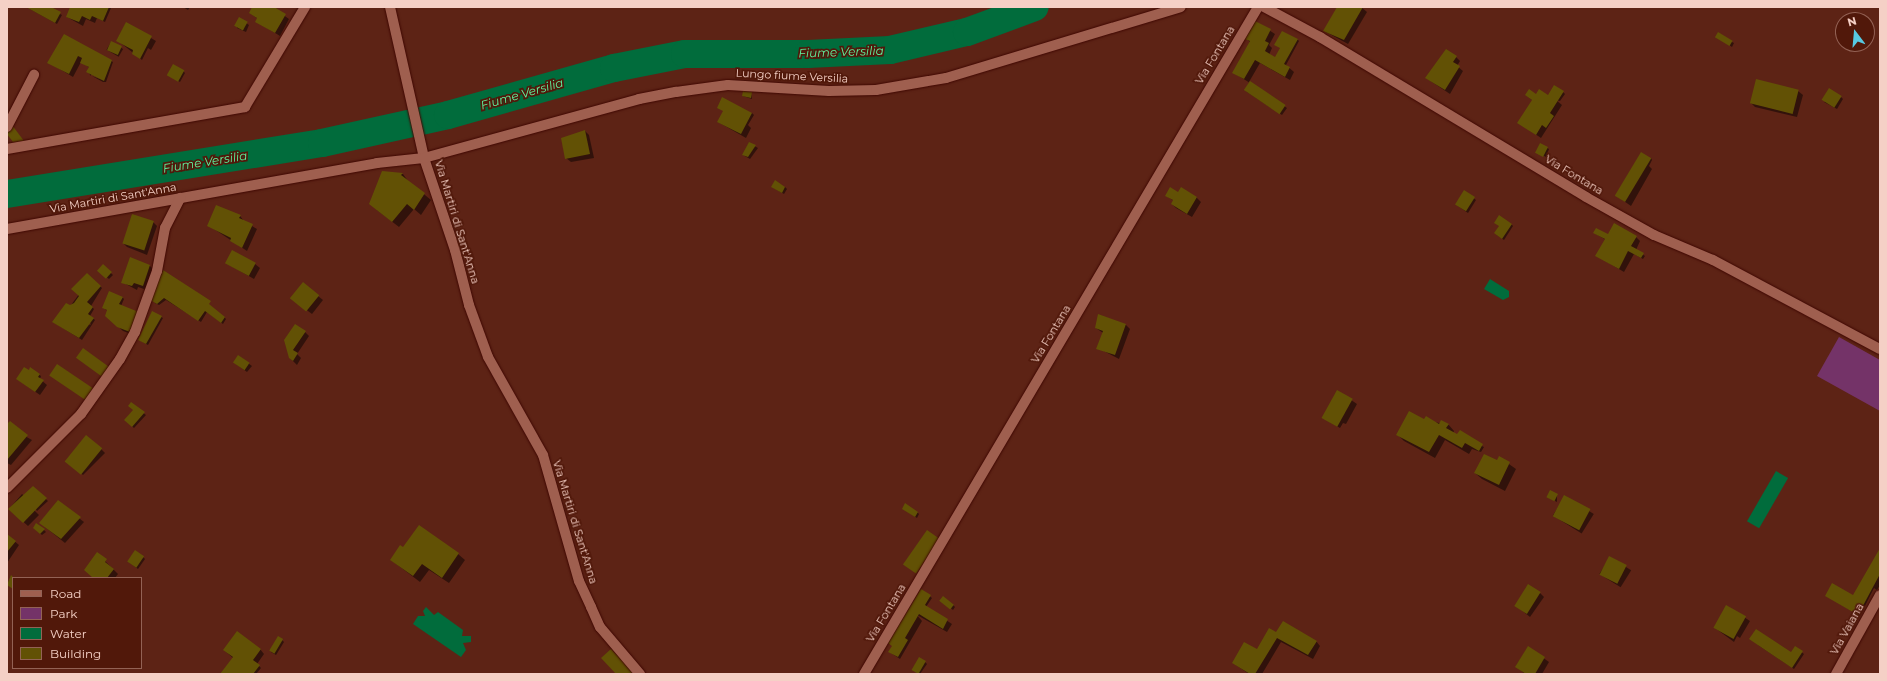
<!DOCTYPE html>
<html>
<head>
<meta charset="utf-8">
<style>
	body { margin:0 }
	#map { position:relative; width:1887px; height:681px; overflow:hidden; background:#5d2315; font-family:Montserrat,sans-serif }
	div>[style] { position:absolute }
	.green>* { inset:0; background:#743368 }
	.water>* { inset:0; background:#016c3c; transform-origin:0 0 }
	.shadow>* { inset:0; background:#0007; transform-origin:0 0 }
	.river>* { height:28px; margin:-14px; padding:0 14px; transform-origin:14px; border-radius:14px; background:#016c3c }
	.building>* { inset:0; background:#625105; transform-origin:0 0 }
	.roads { filter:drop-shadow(0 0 1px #3f0700) drop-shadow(0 0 1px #3f0700) }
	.minor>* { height:10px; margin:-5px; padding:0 5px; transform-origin:5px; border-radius:5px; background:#9f5f4f }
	span { translate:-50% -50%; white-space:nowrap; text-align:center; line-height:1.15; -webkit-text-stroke:3.5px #51180a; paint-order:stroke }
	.street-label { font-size:11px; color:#f5d0c6 }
	.water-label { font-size:12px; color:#60f4a0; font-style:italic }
	.frame { position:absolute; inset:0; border:8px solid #f5d0c6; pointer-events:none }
	.legend { position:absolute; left:12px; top:577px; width:130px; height:92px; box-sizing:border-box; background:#51180a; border:1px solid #936255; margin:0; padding:5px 7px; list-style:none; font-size:12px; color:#f5d0c6 }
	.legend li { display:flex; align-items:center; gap:8px; height:20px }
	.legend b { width:20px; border:1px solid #936255 }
	.north { position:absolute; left:1835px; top:12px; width:40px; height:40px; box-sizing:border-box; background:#51180a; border:1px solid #936255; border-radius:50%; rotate:344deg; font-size:11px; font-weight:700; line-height:16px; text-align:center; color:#f5d0c6 }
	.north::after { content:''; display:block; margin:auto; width:14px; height:18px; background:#57c9e2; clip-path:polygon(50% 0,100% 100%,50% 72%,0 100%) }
</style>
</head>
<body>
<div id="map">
	<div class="green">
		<i style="clip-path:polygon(1839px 337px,1880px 360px,1880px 411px,1817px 376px)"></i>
	</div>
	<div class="water">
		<i style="clip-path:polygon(1490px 279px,1509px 291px,1509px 297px,1503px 300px,1484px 289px)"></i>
		<i style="left:1776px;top:471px;width:14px;height:58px;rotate:30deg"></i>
		<i style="clip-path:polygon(426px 607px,434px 615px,438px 612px,463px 630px,462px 636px,471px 636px,471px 642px,463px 643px,466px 650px,461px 657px,413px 624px,418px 616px,425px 616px,423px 611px)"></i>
	</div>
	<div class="shadow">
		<i style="clip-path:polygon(46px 7px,62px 15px,57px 24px,30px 9px)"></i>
		<i style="clip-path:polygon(72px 7px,110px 7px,111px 8px,105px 22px,97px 18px,95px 23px,86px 19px,83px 26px,67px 17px)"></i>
		<i style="clip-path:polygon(183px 7px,190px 7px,188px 10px)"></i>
		<i style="clip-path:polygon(253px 7px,272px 7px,289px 19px,280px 36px,257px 22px,258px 19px,250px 13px)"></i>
		<i style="clip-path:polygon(1338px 7px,1361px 7px,1367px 12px,1348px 44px,1324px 31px)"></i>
		<i style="clip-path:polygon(239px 18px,249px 25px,246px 32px,237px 28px)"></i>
		<i style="clip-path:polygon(1256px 22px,1275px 34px,1269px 45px,1272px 48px,1269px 55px,1278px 61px,1280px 48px,1297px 39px,1299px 41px,1286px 65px,1294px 72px,1290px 80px,1260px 63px,1249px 82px,1287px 108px,1282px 115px,1247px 92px,1245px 90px,1250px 83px,1234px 73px,1250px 42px,1247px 39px)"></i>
		<i style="clip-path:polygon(126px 23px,156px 41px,151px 50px,148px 48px,142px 60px,117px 40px)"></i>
		<i style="clip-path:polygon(65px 36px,113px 62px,106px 82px,103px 82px,92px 76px,103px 80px,91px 74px,91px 76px,88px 72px,90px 68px,81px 62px,73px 77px,48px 62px)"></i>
		<i style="clip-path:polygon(1719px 38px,1732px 42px,1734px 43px,1732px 47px)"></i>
		<i style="left:111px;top:42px;width:14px;height:9px;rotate:30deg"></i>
		<i style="clip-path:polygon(1456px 57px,1460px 61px,1457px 66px,1463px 71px,1450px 94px,1426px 78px)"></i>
		<i style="clip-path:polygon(183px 71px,185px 73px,180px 82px,170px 76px)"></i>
		<i style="clip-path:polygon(1798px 91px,1803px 95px,1797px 117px,1755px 107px,1751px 103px)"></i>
		<i style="clip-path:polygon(1563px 92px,1565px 94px,1560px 101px,1556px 100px,1562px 105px,1541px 138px,1519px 123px,1533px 101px,1526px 95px,1553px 99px)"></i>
		<i style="clip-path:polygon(751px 93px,752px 99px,743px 96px)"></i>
		<i style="clip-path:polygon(1841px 97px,1843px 99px,1837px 109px,1824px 102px)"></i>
		<i style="clip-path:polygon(752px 113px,754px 115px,748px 125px,751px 128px,746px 138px,718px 122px)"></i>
		<i style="clip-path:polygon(585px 131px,589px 135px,594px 158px,571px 162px,566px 158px)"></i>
		<i style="clip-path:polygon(749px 143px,758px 148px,750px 159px,743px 155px)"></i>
		<i style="clip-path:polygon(1547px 148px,1549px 149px,1546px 157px,1537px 152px)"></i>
		<i style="clip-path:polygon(1651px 158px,1652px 160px,1649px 166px,1652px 169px,1631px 206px,1618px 197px)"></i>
		<i style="clip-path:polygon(383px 172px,403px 174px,408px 181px,431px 200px,421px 215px,414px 209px,399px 227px,377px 210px)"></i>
		<i style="clip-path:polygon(772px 187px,785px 187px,787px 189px,784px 194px)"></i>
		<i style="clip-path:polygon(1464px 191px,1476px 200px,1468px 213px,1458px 206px)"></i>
		<i style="clip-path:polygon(1168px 197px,1196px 197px,1201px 202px,1192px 217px,1176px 208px,1172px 204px,1174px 201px)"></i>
		<i style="clip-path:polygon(240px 216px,244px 221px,257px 229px,247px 251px,214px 229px)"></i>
		<i style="clip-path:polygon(153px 222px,157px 226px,147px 255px,127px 247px,123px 243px)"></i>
		<i style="clip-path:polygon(1511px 224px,1513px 226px,1504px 240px,1497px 235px)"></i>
		<i style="clip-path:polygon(1596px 234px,1636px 237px,1640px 241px,1636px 250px,1645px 256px,1643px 259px,1634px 254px,1624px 272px,1597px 256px,1606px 240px)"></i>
		<i style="clip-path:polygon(226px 263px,255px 264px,260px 268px,254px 279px)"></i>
		<i style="clip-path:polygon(149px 265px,154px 270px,147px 290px,138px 287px,137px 290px,122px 282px)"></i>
		<i style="clip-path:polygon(103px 266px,113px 275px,109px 279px,99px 271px)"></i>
		<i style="clip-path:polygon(evenodd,91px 278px,102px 288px,91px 306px,94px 309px,90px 316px,95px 320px,82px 340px,53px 322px,75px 310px,71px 305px,91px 278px,84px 317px,91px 324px,90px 325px,83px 319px,84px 317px)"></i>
		<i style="clip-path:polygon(153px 292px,224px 317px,226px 319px,223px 324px,207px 312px,201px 322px,166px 300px,159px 305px,155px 303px)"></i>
		<i style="clip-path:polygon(318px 296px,323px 300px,312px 314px,296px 302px)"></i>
		<i style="clip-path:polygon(122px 297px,124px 299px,121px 306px,134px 335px,123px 331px,107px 316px,108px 311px,103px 308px)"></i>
		<i style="clip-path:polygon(1099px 315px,1126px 325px,1130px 329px,1119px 359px,1098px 348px,1103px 333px,1096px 328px)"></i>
		<i style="clip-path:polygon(161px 317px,163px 318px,148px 345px,141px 341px)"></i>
		<i style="clip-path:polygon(305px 332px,309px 336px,297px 354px,301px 358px,297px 365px,290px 358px,285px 341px)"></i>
		<i style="clip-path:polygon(238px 356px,252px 366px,247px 372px,236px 364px)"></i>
		<i style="clip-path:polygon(31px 369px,41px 376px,40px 379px,47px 385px,40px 395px,17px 379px,33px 374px)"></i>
		<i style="clip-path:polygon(1338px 391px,1357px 404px,1346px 424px,1343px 423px,1340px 428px,1323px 418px)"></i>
		<i style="clip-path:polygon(131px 404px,146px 415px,134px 428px,125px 420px,134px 410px)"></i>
		<i style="clip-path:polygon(1424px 421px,1448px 424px,1454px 431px,1453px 433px,1484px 447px,1481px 452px,1472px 449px,1469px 454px,1445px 440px,1435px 458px,1404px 441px,1398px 435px)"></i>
		<i style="clip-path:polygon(7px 426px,32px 440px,11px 465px,7px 463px)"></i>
		<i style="clip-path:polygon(101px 449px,105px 453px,83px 475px,67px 462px)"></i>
		<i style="clip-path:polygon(1499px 457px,1516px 469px,1505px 491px,1482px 479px,1475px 473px,1497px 462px)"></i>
		<i style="clip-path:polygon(33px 487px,48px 501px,37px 511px,35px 508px,33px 509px,39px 515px,28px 526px,9px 509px,22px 494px,28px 499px)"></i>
		<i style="clip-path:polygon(1557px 495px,1557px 502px,1549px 498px)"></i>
		<i style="left:1565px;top:496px;width:34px;height:23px;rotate:32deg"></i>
		<i style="clip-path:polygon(58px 502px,84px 522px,65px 543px,45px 527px)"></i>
		<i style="clip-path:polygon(905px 510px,917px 512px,919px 514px,917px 518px)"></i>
		<i style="clip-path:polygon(36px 530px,44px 530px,46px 532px,42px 535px)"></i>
		<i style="clip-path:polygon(7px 535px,19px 545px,7px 563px)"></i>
		<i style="clip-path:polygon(404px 549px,458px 554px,465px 560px,449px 583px,429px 570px,420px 582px,391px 560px)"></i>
		<i style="clip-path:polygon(1880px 550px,1880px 585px,1877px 590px,1874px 588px,1860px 616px,1827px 596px,1854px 599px)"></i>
		<i style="clip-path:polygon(97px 553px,118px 574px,115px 578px,94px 578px)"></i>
		<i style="clip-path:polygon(143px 557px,145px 559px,138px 569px,130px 563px)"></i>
		<i style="left:1610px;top:557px;width:25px;height:20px;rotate:32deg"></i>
		<i style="clip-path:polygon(921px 590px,932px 598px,926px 607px,952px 624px,947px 632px,917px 615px,922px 621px,900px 659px,891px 653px)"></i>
		<i style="clip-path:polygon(1540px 593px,1544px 597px,1530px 617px,1515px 605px)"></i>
		<i style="clip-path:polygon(943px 602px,953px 605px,955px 607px,953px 610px)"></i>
		<i style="clip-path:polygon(1727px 606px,1750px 621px,1740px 638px,1737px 636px,1734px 642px,1715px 628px)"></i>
		<i style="clip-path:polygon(1276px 633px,1316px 641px,1320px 646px,1313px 659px,1281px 642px,1262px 674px,1249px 674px,1233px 663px,1257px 650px)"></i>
		<i style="clip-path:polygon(282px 640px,284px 642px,276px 655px,271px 652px)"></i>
		<i style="clip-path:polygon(1758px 645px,1791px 653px,1795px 647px,1804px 654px,1794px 669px)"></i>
		<i style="clip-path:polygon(1528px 647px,1549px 662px,1542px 674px,1525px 674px,1516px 666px)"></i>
		<i style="clip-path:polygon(260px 649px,264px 654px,257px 664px,261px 668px,256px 674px,221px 674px,233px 658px,224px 650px)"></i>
		<i style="clip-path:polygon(925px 662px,927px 664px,920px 674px,914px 671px)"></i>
	</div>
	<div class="river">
		<i style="left:7px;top:194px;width:319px;rotate:-9.2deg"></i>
		<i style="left:322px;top:143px;width:129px;rotate:-12.5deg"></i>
		<i style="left:448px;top:115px;width:173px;rotate:-15.8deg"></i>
		<i style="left:614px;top:68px;width:72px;rotate:-11.2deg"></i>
		<i style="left:685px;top:54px;width:123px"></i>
		<i style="left:808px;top:54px;width:82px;rotate:-2.8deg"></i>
		<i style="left:890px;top:50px;width:79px;rotate:-13.2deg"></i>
		<i style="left:967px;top:32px;width:72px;rotate:-20.2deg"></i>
	</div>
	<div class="building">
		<i style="clip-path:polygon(26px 7px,51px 7px,61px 12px,55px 23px)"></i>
		<i style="clip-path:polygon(70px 7px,109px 7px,103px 21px,92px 16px,90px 20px,82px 16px,79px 22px,66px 17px)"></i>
		<i style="clip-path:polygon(252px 7px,274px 7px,286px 14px,275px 33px,255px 22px,257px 18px,249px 13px)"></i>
		<i style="clip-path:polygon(1337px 7px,1363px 7px,1344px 40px,1323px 31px)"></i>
		<i style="left:239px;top:17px;width:10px;height:10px;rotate:29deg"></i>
		<i style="clip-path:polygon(1255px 21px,1271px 29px,1265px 41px,1269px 43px,1265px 51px,1275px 57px,1280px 48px,1274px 45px,1282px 31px,1298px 39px,1284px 64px,1290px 67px,1285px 77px,1255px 60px,1244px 79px,1232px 73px,1250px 41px,1245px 39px)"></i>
		<i style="clip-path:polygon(126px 22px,152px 36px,140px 59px,132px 54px,133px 50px,116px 41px)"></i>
		<i style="left:1718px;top:32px;width:17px;height:6px;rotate:31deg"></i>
		<i style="clip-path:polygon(64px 34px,112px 60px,104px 81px,86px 72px,89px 67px,80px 63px,82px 58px,78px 56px,69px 74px,47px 63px)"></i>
		<i style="left:111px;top:41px;width:12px;height:10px;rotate:24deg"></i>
		<i style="clip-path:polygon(1446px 49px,1457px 56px,1453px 62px,1460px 66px,1445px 90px,1425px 78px)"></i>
		<i style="left:173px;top:64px;width:13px;height:13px;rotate:29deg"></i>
		<i style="left:1756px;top:79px;width:44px;height:25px;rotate:14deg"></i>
		<i style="left:1250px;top:81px;width:43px;height:11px;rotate:34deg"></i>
		<i style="clip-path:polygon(1554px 85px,1564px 91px,1550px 113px,1554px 116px,1546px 128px,1542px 125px,1536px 135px,1517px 123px,1532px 100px,1525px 95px,1529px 89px,1536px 94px,1539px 89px,1548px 95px)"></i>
		<i style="left:1829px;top:88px;width:15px;height:14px;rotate:32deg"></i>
		<i style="clip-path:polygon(743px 91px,752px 92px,751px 98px,742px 96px)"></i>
		<i style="clip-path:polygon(722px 97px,752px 113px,741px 134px,717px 122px,723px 111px,717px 108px)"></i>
		<i style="clip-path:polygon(12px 125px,24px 141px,13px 142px,7px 134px)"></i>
		<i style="clip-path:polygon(585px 130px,590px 154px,565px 159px,561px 138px)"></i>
		<i style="clip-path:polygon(749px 142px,756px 145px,748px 157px,742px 155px)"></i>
		<i style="left:1540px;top:143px;width:9px;height:11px;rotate:27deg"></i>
		<i style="left:1641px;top:152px;width:12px;height:51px;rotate:31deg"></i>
		<i style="clip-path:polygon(382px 171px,403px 173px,401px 175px,425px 193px,414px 210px,407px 204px,392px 222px,369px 204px)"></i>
		<i style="clip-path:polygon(775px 180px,785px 187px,782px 193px,771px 187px)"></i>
		<i style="clip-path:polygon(1170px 187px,1178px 192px,1181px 187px,1197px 197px,1187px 214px,1171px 204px,1173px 200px,1165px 196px)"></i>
		<i style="left:1464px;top:190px;width:13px;height:17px;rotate:32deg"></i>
		<i style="clip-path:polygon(216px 205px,241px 215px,239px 218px,253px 224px,242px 248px,230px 241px,231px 238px,207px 226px)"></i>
		<i style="left:132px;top:214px;width:23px;height:31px;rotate:18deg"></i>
		<i style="clip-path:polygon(1499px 215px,1512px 224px,1502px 239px,1494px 233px,1499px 226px,1494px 223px)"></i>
		<i style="clip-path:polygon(1614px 223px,1637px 236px,1631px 246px,1644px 253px,1641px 258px,1628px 251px,1619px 269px,1595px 256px,1605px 239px,1593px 233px,1596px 228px,1608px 234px)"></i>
		<i style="left:232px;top:250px;width:27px;height:15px;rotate:28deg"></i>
		<i style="clip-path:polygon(130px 257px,150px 265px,143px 286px,134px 283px,132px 286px,121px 283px)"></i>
		<i style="left:103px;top:264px;width:12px;height:9px;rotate:42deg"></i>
		<i style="clip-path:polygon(163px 270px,211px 301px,209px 304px,225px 317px,221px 323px,205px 311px,198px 321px,164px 298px,157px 304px,152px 301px,152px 292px)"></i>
		<i style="clip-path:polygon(87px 273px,101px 286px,87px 302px,93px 307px,88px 314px,94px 318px,79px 338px,52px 322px,66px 303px,70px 305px,74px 303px,79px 296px,71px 289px)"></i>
		<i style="left:303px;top:282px;width:21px;height:21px;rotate:39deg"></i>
		<i style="clip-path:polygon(109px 291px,123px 297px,119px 304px,141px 313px,130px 332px,117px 327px,105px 316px,107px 310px,102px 308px)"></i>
		<i style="clip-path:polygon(152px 311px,162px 316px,146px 344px,138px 340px)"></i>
		<i style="clip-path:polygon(1098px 314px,1126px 324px,1115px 355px,1096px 349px,1103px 331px,1095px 328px)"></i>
		<i style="clip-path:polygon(295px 324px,306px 331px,293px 350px,298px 353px,293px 361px,289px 358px,284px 340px)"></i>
		<i style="left:83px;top:348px;width:34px;height:12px;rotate:36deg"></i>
		<i style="left:238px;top:355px;width:14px;height:9px;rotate:34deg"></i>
		<i style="left:57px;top:364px;width:46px;height:14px;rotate:34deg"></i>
		<i style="clip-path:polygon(24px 367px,29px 370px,30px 367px,40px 374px,38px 377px,44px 380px,35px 392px,16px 379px)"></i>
		<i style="left:1337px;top:390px;width:18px;height:32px;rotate:29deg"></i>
		<i style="clip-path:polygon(131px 402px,145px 412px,132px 427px,124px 420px,133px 410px,128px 406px)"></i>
		<i style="clip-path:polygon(1409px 411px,1424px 419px,1426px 416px,1439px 424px,1441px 420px,1449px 424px,1446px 428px,1457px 434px,1460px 430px,1483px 444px,1479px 451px,1465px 443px,1462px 448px,1439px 435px,1429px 452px,1396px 435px)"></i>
		<i style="clip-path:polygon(10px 421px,28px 435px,7px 460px,7px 424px)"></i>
		<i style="left:86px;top:435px;width:21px;height:34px;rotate:39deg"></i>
		<i style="clip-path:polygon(1484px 454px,1497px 460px,1499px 456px,1510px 462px,1499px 485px,1474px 473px)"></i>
		<i style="clip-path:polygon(33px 486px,47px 498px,23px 523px,8px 509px)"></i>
		<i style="left:1550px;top:490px;width:9px;height:8px;rotate:27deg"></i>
		<i style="left:1564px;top:495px;width:30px;height:24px;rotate:28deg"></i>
		<i style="clip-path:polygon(58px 500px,81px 517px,61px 539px,39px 523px)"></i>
		<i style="clip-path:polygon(905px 503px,918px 512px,915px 517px,902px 509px)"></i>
		<i style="clip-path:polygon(36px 523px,45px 529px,40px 534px,33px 528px)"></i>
		<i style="clip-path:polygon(419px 525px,459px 553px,442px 578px,422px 564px,413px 576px,390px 560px,400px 545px,403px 547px)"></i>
		<i style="left:927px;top:530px;width:16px;height:42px;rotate:35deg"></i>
		<i style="clip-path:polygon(7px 534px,16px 541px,7px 552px)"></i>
		<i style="clip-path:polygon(1880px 548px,1880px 574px,1858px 615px,1825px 596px,1832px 583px,1853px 595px)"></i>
		<i style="left:135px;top:550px;width:11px;height:14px;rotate:34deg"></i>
		<i style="clip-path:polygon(97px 552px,107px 559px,105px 562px,114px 569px,107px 578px,93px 578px,84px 570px)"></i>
		<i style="left:1609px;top:556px;width:20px;height:21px;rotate:27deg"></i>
		<i style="clip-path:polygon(11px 575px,13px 577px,13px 589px,7px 585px)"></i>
		<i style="left:1528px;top:584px;width:15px;height:26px;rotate:32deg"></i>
		<i style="clip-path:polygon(921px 589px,931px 595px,925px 605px,948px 619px,943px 629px,919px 614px,905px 638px,908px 640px,898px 657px,888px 652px,892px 646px,888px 643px)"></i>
		<i style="left:943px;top:596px;width:14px;height:6px;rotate:39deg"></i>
		<i style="left:1726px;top:605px;width:23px;height:26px;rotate:29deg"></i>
		<i style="clip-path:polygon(1283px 621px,1317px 641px,1308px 655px,1277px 638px,1255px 674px,1250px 674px,1232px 663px,1244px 642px,1257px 649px,1269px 628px,1276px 632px)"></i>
		<i style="clip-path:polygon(1756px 629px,1791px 652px,1795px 646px,1803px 651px,1792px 668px,1749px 639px)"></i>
		<i style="clip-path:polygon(237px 631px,261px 649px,253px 660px,260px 665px,253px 674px,220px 674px,233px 657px,223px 650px)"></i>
		<i style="left:278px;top:636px;width:6px;height:17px;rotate:31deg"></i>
		<i style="clip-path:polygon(1528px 646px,1545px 657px,1535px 674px,1526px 674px,1515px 667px)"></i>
		<i style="clip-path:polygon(611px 649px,635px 674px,616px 674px,601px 658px)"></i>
		<i style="left:919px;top:657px;width:8px;height:15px;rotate:30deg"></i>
	</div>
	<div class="roads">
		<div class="minor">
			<i style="left:390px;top:7px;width:155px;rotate:77.3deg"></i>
			<i style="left:424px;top:158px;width:97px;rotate:71.4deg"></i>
			<i style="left:455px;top:250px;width:57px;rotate:75.7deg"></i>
			<i style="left:469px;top:305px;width:55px;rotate:69.9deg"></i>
			<i style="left:488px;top:357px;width:112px;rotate:60.7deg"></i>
			<i style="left:543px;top:455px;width:131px;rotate:74.1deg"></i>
			<i style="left:579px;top:581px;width:29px;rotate:65deg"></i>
			<i style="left:591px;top:607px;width:22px;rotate:66deg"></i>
			<i style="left:600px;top:627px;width:62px;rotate:49.6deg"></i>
			<i style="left:1264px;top:7px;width:64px;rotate:28.2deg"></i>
			<i style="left:1320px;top:37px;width:310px;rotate:31deg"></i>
			<i style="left:1586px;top:197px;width:78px;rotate:29.2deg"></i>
			<i style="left:1654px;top:235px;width:64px;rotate:23deg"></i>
			<i style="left:1713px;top:260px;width:189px;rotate:28.1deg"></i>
			<i style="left:7px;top:127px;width:59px;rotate:-62.6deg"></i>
			<i style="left:7px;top:149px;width:242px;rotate:-10deg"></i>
			<i style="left:245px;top:107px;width:117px;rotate:-59deg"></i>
			<i style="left:7px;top:229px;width:376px;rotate:-10.1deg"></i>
			<i style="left:377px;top:163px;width:47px;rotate:-6.1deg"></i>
			<i style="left:424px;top:158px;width:223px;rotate:-15.3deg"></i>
			<i style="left:639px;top:99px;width:38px;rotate:-11deg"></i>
			<i style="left:676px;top:92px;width:52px;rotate:-7.7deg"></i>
			<i style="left:728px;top:85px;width:101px;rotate:3.4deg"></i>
			<i style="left:829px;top:91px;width:47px;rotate:-1.2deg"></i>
			<i style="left:876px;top:90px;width:71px;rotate:-9.7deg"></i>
			<i style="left:946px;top:78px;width:245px;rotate:-16.8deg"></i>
			<i style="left:7px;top:488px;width:105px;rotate:-45deg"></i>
			<i style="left:81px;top:414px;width:67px;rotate:-54.7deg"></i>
			<i style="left:120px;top:359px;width:31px;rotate:-61deg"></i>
			<i style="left:135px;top:332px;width:65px;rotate:-70.2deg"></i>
			<i style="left:157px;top:271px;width:44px;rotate:-79.5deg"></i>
			<i style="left:165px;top:228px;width:34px;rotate:-63deg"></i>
			<i style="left:864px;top:674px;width:775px;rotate:-59.43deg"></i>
			<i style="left:1836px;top:674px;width:90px;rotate:-60.9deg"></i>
		</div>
	</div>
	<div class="street-label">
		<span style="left:1215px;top:55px;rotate:-59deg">Via Fontana</span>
		<span style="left:792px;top:76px;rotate:3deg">Lungo fiume Versilia</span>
		<span style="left:1574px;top:175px;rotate:31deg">Via Fontana</span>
		<span style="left:113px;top:198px;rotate:-10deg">Via Martiri di Sant'Anna</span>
		<span style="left:457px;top:222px;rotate:73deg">Via Martiri di Sant'Anna</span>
		<span style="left:1051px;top:334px;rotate:-59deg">Via Fontana</span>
		<span style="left:575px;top:522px;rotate:73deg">Via Martiri di Sant'Anna</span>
		<span style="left:886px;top:613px;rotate:-59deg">Via Fontana</span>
		<span style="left:1847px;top:629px;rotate:-61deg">Via Vaiana</span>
	</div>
	<div class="water-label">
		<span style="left:841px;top:52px;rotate:-2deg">Fiume Versilia</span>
		<span style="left:522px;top:94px;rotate:-16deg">Fiume Versilia</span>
		<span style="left:205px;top:162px;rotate:-9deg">Fiume Versilia</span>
	</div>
	<div class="frame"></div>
	<ul class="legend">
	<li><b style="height:5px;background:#9f5f4f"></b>Road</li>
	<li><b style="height:11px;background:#743368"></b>Park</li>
	<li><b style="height:11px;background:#016c3c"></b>Water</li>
	<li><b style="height:11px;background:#625105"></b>Building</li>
	</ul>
	<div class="north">N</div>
</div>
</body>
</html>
